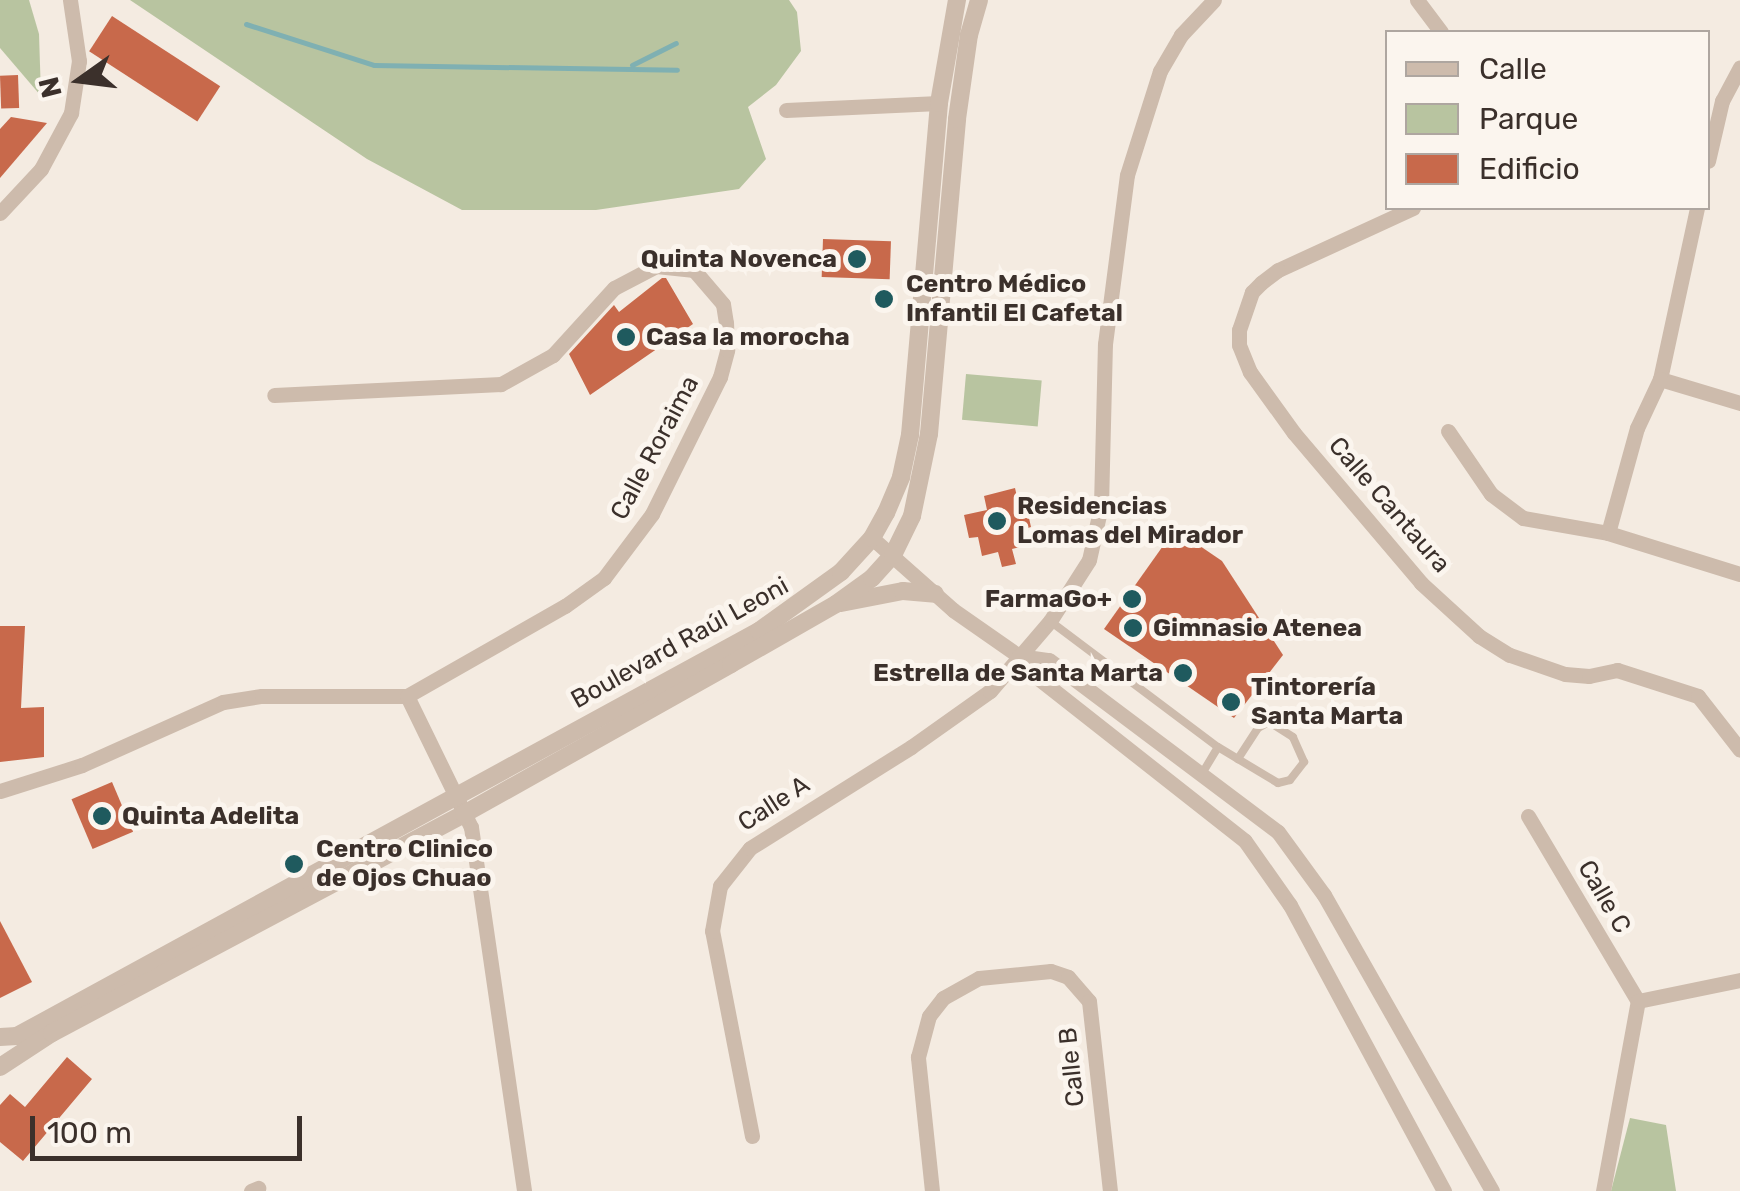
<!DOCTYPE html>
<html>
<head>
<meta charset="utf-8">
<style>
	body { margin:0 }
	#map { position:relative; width:1740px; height:1191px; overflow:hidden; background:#f4ebe1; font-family:Rubik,sans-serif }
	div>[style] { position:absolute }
	.green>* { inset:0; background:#b8c4a0; transform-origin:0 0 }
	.stream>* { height:5px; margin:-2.5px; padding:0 2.5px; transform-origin:2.5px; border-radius:2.5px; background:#7fb0b2 }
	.building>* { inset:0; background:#c8694b; transform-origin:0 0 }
	.service>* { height:8px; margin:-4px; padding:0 4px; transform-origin:4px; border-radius:4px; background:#cdbbac }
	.minor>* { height:15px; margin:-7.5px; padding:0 7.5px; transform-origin:7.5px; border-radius:7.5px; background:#cdbbac }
	.tertiary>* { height:18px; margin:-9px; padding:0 9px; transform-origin:9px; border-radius:9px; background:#cdbbac }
	.dots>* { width:28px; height:28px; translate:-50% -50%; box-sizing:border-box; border:5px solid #fbf5ee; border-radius:50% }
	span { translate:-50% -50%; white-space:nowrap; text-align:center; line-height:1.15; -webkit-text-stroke:10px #fbf5ee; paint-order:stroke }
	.poi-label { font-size:25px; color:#3b302b; font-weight:700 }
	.right { translate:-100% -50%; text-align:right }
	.left { translate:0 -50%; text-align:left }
	.street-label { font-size:25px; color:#3b302b }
	.legend { position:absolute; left:1385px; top:30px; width:325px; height:180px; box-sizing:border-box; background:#fbf5ee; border:2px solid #aea6a0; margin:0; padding:12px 18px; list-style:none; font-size:30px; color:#3b302b }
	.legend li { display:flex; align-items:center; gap:20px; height:50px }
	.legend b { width:50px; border:2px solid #aea6a0 }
	.north { position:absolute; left:30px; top:30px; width:100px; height:100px; -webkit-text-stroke:8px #fbf5ee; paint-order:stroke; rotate:256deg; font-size:28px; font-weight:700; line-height:40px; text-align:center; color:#3b302b }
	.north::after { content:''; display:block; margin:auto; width:35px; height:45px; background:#3b302b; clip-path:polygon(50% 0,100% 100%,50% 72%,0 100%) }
	.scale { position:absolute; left:30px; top:1116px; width:272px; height:45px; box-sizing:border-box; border:5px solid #3b302b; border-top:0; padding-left:12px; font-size:30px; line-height:35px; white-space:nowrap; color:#3b302b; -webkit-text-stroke:8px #fbf5ee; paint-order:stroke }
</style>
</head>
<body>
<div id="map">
	<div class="green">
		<i style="clip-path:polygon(0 0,29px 0,39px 34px,41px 96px,0 48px)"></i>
		<i style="clip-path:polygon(130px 0,789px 0,797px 12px,801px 51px,776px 85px,748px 107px,766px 159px,739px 189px,596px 210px,462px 210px,367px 159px)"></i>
		<i style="left:966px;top:374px;width:76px;height:46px;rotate:5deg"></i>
		<i style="clip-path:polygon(1630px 1118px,1666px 1125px,1676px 1191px,1611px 1191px)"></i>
	</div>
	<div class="stream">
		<i style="left:246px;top:24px;width:134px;rotate:17.8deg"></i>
		<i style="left:374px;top:65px;width:303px;rotate:0.9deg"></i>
		<i style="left:632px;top:65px;width:49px;rotate:-26.6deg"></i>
	</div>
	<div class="building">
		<i style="left:112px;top:16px;width:129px;height:42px;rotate:33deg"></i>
		<i style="left:18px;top:75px;width:33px;height:18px;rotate:88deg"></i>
		<i style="clip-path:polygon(11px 117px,47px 123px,0 178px,0 129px)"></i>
		<i style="left:823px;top:239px;width:68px;height:38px;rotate:2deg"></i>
		<i style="clip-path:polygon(662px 278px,666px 278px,693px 324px,590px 395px,569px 354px,614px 305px,619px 312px)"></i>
		<i style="clip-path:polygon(1015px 488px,1018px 501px,1025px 500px,1031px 527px,1021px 530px,1025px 546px,1012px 549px,1016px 564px,1002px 567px,998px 552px,982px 556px,978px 537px,969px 538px,964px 515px,987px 510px,984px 496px)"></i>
		<i style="clip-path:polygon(1175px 529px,1222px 561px,1283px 655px,1234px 718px,1104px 629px)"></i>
		<i style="clip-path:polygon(0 626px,25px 626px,21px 708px,44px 707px,44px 757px,0 762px)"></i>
		<i style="left:112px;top:782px;width:54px;height:44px;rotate:67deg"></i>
		<i style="clip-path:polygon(0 921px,32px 982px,0 998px)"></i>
		<i style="clip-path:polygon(67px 1057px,92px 1079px,23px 1161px,0 1142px,0 1105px,10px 1094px,25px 1107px)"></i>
	</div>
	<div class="service">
		<i style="left:1050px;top:621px;width:210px;rotate:36.9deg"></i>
		<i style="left:1218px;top:747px;width:70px;rotate:31deg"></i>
		<i style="left:1278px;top:783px;width:12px;rotate:-14deg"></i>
		<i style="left:1290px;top:780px;width:23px;rotate:-52deg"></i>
		<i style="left:1304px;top:762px;width:27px;rotate:-114deg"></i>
		<i style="left:1293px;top:737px;width:28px;rotate:-148deg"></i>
		<i style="left:1269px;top:722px;width:13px;rotate:151deg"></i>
		<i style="left:1258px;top:728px;width:37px;rotate:123deg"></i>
		<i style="left:1203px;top:772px;width:29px;rotate:-59deg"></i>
	</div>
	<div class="minor">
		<i style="left:1417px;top:0;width:40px;rotate:53deg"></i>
		<i style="left:786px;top:110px;width:153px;rotate:-2.6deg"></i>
		<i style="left:1708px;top:161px;width:62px;rotate:-76.9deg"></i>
		<i style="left:1722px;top:101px;width:38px;rotate:-62deg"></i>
		<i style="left:1413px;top:208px;width:149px;rotate:155.3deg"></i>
		<i style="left:1278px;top:270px;width:21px;rotate:143deg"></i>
		<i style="left:1261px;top:283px;width:13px;rotate:135deg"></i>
		<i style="left:1252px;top:292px;width:40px;rotate:108.9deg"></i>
		<i style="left:1239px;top:330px;width:15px;rotate:90deg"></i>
		<i style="left:1239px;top:345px;width:29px;rotate:68deg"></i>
		<i style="left:1250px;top:372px;width:75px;rotate:54.2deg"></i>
		<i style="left:1294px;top:433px;width:197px;rotate:49.7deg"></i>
		<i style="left:1421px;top:583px;width:79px;rotate:42.4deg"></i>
		<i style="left:1479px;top:636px;width:36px;rotate:32deg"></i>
		<i style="left:1510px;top:655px;width:58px;rotate:19.1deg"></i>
		<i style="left:1565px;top:674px;width:24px;rotate:5deg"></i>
		<i style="left:1589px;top:676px;width:29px;rotate:-12deg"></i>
		<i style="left:1617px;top:670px;width:85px;rotate:17.8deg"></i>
		<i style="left:1698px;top:696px;width:68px;rotate:52.1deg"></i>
		<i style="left:1697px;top:208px;width:175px;rotate:102.2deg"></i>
		<i style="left:1660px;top:379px;width:84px;rotate:16.7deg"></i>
		<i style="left:0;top:213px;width:60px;rotate:-47deg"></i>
		<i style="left:41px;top:169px;width:64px;rotate:-61.8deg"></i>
		<i style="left:71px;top:113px;width:53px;rotate:-81.3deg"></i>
		<i style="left:79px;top:61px;width:62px;rotate:-98.4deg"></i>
		<i style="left:1448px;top:431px;width:76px;rotate:55.7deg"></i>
		<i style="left:1491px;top:494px;width:40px;rotate:37deg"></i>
		<i style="left:1523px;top:518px;width:86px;rotate:10deg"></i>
		<i style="left:1608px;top:533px;width:138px;rotate:17.3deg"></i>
		<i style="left:1608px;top:533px;width:109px;rotate:-74.6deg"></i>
		<i style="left:1637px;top:428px;width:54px;rotate:-64.9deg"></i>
		<i style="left:872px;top:538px;width:108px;rotate:41.6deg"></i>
		<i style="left:953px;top:610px;width:80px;rotate:34.9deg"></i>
		<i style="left:1019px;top:656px;width:29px;rotate:49deg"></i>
		<i style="left:1038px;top:678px;width:263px;rotate:38.2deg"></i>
		<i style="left:1245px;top:841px;width:78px;rotate:54.9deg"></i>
		<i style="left:1290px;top:905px;width:325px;rotate:61.7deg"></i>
		<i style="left:1019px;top:656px;width:30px;rotate:8deg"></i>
		<i style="left:1049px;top:660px;width:286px;rotate:36.9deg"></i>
		<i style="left:1278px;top:832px;width:78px;rotate:53.9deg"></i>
		<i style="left:1324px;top:895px;width:340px;rotate:60.4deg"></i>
		<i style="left:407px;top:696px;width:146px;rotate:64deg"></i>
		<i style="left:471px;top:827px;width:368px;rotate:81.7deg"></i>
		<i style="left:0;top:791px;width:86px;rotate:-17.6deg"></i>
		<i style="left:82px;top:765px;width:154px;rotate:-24.1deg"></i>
		<i style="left:223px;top:702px;width:39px;rotate:-9deg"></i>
		<i style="left:262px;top:696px;width:145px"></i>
		<i style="left:407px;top:696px;width:182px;rotate:-29.7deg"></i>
		<i style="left:565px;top:606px;width:48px;rotate:-35.7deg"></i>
		<i style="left:604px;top:578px;width:80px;rotate:-53.1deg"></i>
		<i style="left:652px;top:514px;width:153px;rotate:-63.6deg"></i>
		<i style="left:720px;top:377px;width:28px;rotate:-75deg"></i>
		<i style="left:727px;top:350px;width:27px;rotate:-92deg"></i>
		<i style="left:726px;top:323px;width:19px;rotate:-99deg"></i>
		<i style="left:723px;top:304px;width:45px;rotate:-130.5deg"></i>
		<i style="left:694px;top:270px;width:38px;rotate:-174deg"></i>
		<i style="left:656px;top:266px;width:47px;rotate:152.4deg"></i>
		<i style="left:614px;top:288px;width:91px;rotate:132.3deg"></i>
		<i style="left:553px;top:355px;width:60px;rotate:150.9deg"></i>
		<i style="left:501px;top:384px;width:227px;rotate:177.2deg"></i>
		<i style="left:1528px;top:816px;width:215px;rotate:59.3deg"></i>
		<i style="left:752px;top:1136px;width:209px;rotate:-101deg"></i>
		<i style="left:712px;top:931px;width:46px;rotate:-79.9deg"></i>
		<i style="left:720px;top:886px;width:48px;rotate:-51.7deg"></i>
		<i style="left:750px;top:848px;width:190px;rotate:-32.1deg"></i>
		<i style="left:911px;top:747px;width:97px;rotate:-35.3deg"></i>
		<i style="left:990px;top:691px;width:92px;rotate:-49.4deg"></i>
		<i style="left:1050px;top:621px;width:72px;rotate:-57.4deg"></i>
		<i style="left:1089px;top:560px;width:55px;rotate:-77.5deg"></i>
		<i style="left:1101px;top:506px;width:162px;rotate:-88.6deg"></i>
		<i style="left:1105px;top:344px;width:170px;rotate:-82.6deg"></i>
		<i style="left:1127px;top:175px;width:109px;rotate:-72.4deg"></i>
		<i style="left:1160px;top:71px;width:42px;rotate:-59.7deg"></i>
		<i style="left:1181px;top:35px;width:48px;rotate:-46.7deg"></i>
		<i style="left:251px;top:1191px;width:8px;rotate:-23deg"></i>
		<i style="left:932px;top:1191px;width:135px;rotate:-96deg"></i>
		<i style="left:918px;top:1057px;width:42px;rotate:-75deg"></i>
		<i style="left:929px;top:1016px;width:23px;rotate:-52deg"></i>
		<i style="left:943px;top:998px;width:41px;rotate:-29.1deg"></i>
		<i style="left:979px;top:978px;width:72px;rotate:-5.6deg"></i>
		<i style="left:1051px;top:971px;width:18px;rotate:19deg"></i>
		<i style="left:1068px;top:977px;width:32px;rotate:49deg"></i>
		<i style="left:1089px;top:1001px;width:191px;rotate:83.7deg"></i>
		<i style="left:1603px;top:1191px;width:193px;rotate:-79.6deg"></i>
		<i style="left:1638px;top:1001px;width:104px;rotate:-11.6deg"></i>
	</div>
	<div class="tertiary">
		<i style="left:841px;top:603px;width:63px;rotate:-11deg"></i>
		<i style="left:903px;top:591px;width:32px;rotate:5deg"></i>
		<i style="left:0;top:1037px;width:17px;rotate:-3deg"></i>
		<i style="left:17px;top:1036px;width:845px;rotate:-28.63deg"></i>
		<i style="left:759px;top:631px;width:101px;rotate:-35.7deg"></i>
		<i style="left:841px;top:572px;width:46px;rotate:-47.6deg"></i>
		<i style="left:872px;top:538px;width:29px;rotate:-61deg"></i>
		<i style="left:886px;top:513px;width:39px;rotate:-67deg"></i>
		<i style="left:901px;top:477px;width:43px;rotate:-77.9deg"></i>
		<i style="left:910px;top:435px;width:333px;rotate:-85deg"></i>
		<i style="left:939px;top:103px;width:105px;rotate:-80.1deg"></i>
		<i style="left:0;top:1067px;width:62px;rotate:-33.2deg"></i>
		<i style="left:52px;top:1033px;width:467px;rotate:-28deg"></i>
		<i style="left:464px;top:814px;width:306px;rotate:-29.3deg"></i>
		<i style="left:731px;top:664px;width:121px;rotate:-29.7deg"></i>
		<i style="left:836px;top:604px;width:44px;rotate:-35.8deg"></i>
		<i style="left:872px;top:578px;width:31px;rotate:-48deg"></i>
		<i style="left:893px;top:555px;width:43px;rotate:-64deg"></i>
		<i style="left:912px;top:516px;width:84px;rotate:-78.3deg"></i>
		<i style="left:929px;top:434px;width:316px;rotate:-84.9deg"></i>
		<i style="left:957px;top:119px;width:85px;rotate:-81.9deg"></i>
		<i style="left:969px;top:35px;width:36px;rotate:-74deg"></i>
	</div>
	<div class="dots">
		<i style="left:857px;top:259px;background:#1f5a5e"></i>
		<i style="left:884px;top:299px;background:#1f5a5e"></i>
		<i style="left:626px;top:337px;background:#1f5a5e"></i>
		<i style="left:997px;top:521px;background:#1f5a5e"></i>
		<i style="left:1132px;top:599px;background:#1f5a5e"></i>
		<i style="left:1133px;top:628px;background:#1f5a5e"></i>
		<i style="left:1183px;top:673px;background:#1f5a5e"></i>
		<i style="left:1231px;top:702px;background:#1f5a5e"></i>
		<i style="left:102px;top:816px;background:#1f5a5e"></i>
		<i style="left:294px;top:864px;background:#1f5a5e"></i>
	</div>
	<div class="poi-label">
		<span class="right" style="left:837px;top:259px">Quinta Novenca</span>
		<span class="left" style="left:906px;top:299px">Centro Médico<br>Infantil El Cafetal</span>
		<span class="left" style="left:646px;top:337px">Casa la morocha</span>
		<span class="left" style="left:1017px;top:521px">Residencias<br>Lomas del Mirador</span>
		<span class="right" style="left:1112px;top:599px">FarmaGo+</span>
		<span class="left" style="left:1153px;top:628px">Gimnasio Atenea</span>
		<span class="right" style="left:1163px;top:673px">Estrella de Santa Marta</span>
		<span class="left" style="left:1251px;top:702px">Tintorería<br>Santa Marta</span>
		<span class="left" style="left:122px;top:816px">Quinta Adelita</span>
		<span class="left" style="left:316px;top:864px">Centro Clinico<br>de Ojos Chuao</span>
	</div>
	<div class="street-label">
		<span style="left:655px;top:448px;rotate:-62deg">Calle Roraima</span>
		<span style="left:1389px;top:505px;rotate:49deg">Calle Cantaura</span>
		<span style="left:680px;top:643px;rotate:-29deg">Boulevard Raúl Leoni</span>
		<span style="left:774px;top:804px;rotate:-33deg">Calle A</span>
		<span style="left:1604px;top:897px;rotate:60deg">Calle C</span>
		<span style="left:1072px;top:1067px;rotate:-96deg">Calle B</span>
	</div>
	<ul class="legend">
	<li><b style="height:12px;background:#cdbbac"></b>Calle</li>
	<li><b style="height:28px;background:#b8c4a0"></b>Parque</li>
	<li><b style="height:28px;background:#c8694b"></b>Edificio</li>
	</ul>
	<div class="north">N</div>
	<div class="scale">100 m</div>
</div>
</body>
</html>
